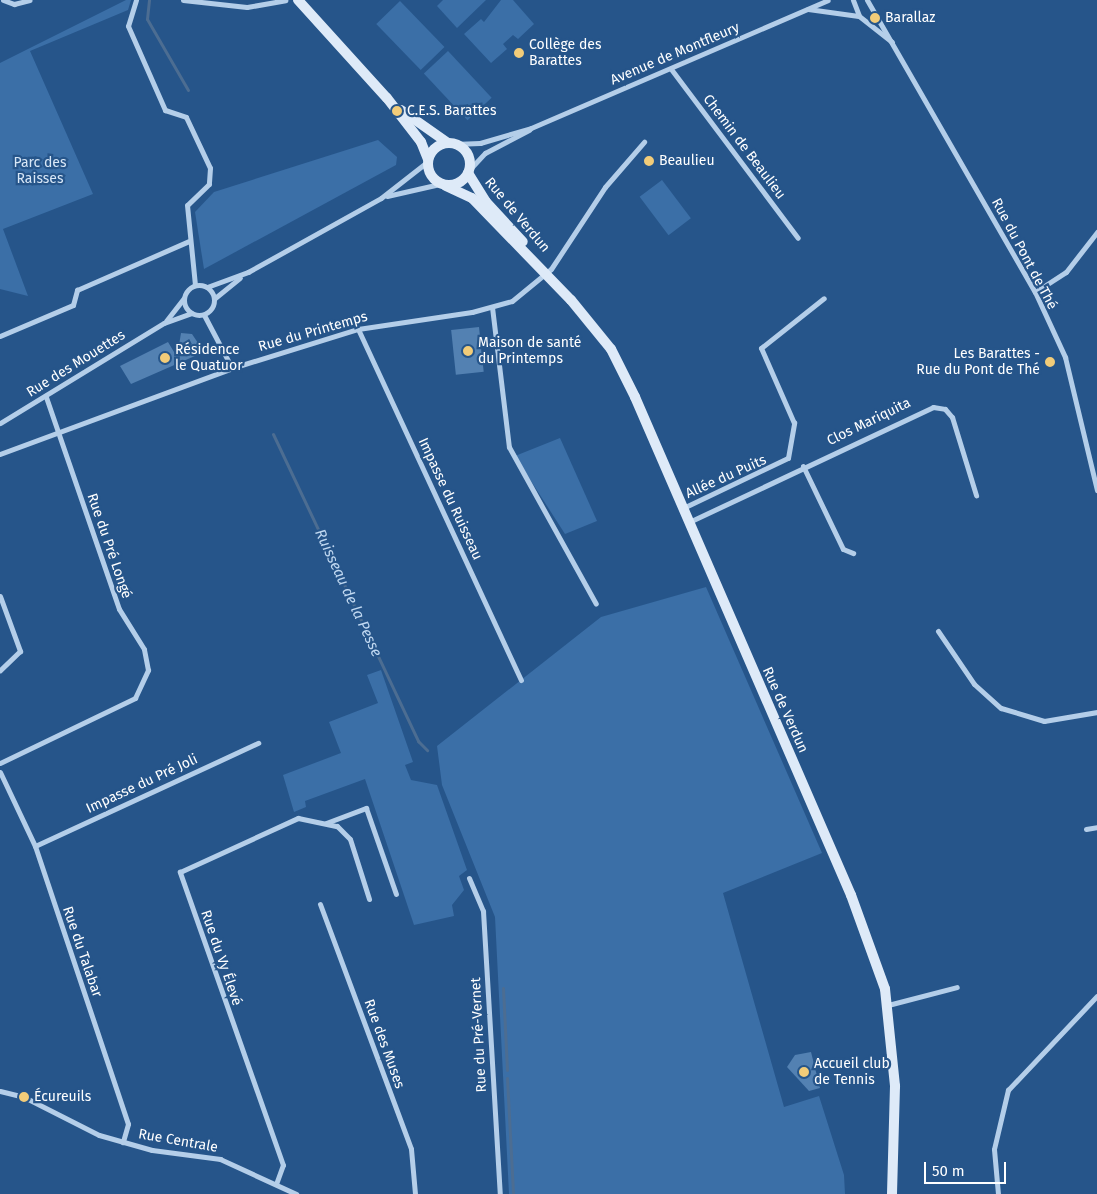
<!DOCTYPE html>
<html>
<head>
<meta charset="utf-8">
<style>
	body { margin:0 }
	#map { position:relative; width:1097px; height:1194px; overflow:hidden; background:#26558a; font-family:"Fira Sans",sans-serif }
	div>[style] { position:absolute }
	.green>* { inset:0; background:#3b6fa7; transform-origin:0 0 }
	.stream>* { height:3px; margin:-1.5px; padding:0 1.5px; transform-origin:1.5px; border-radius:1.5px; background:#4c6d92 }
	.building>* { inset:0; background:#5381b2; transform-origin:0 0 }
	.street>* { height:5px; margin:-2.5px; padding:0 2.5px; transform-origin:2.5px; border-radius:2.5px; background:#b4cee9 }
	.street>.ring { margin:-2.5px; padding:0; box-sizing:content-box; background:none; border:5px solid #b4cee9; border-radius:50% }
	.secondary>* { height:10px; margin:-5px; padding:0 5px; transform-origin:5px; border-radius:5px; background:#deeaf8 }
	.secondary>.ring { margin:-5px; padding:0; box-sizing:content-box; background:none; border:10px solid #deeaf8; border-radius:50% }
	.dots>* { width:14px; height:14px; translate:-50% -50%; box-sizing:border-box; border:2px solid #26558a; border-radius:50% }
	span { translate:-50% -50%; white-space:nowrap; text-align:center; line-height:1.15; -webkit-text-stroke:4.5px #26558a; paint-order:stroke }
	.poi-label { font-size:14px; color:#fff }
	.left { translate:0 -50%; text-align:left }
	.right { translate:-100% -50%; text-align:right }
	.street-label { font-size:14px; color:#fff }
	.park-label { font-size:14px; color:#d8e7f7 }
	.water-label { font-size:15px; color:#c0d8f1; font-style:italic }
	.scale { position:absolute; left:924px; top:1162px; width:82px; height:22px; box-sizing:border-box; border:2px solid #fff; border-top:0; padding-left:6px; font-size:15px; line-height:18px; white-space:nowrap; color:#fff; -webkit-text-stroke:4px #26558a; paint-order:stroke }
</style>
</head>
<body>
<div id="map">
	<div class="green">
		<i style="clip-path:polygon(126px 0,131px 0,128px 10px,30px 51px,93px 194px,3px 229px,28px 296px,0 289px,0 63px)"></i>
		<i style="clip-path:polygon(443px 0,486px 0,457px 28px,437px 6px)"></i>
		<i style="clip-path:polygon(501px 0,513px 0,534px 24px,518px 39px,513px 35px,503px 44px,507px 49px,491px 63px,464px 34px,481px 19px,484px 22px)"></i>
		<i style="left:400px;top:1px;width:64px;height:33px;rotate:46deg"></i>
		<i style="left:448px;top:51px;width:64px;height:33px;rotate:47deg"></i>
		<i style="clip-path:polygon(378px 140px,397px 157px,396px 165px,204px 269px,195px 212px,214px 192px)"></i>
		<i style="left:662px;top:180px;width:48px;height:28px;rotate:53deg"></i>
		<i style="clip-path:polygon(560px 438px,597px 521px,565px 534px,515px 456px)"></i>
		<i style="clip-path:polygon(706px 587px,822px 853px,723px 893px,784px 1107px,819px 1096px,844px 1175px,845px 1194px,509px 1194px,495px 917px,442px 785px,437px 746px,601px 617px)"></i>
		<i style="clip-path:polygon(381px 670px,413px 762px,405px 765px,411px 780px,437px 785px,467px 870px,459px 876px,464px 890px,452px 905px,454px 916px,414px 925px,365px 779px,305px 801px,306px 807px,294px 812px,283px 775px,341px 753px,329px 722px,378px 703px,367px 675px)"></i>
	</div>
	<div class="stream">
		<i style="left:149px;top:0;width:19px;rotate:96deg"></i>
		<i style="left:147px;top:19px;width:82px;rotate:60deg"></i>
		<i style="left:273px;top:434px;width:340px;rotate:64.7deg"></i>
		<i style="left:418px;top:741px;width:13px;rotate:45deg"></i>
		<i style="left:503px;top:988px;width:82px;rotate:87.2deg"></i>
		<i style="left:507px;top:1078px;width:116px;rotate:87deg"></i>
	</div>
	<div class="building">
		<i style="left:479px;top:327px;width:45px;height:28px;rotate:84deg"></i>
		<i style="clip-path:polygon(181px 333px,192px 334px,204px 352px,131px 384px,120px 366px,168px 342px,177px 357px)"></i>
		<i style="clip-path:polygon(811px 1052px,820px 1088px,809px 1091px,787px 1067px,795px 1055px)"></i>
	</div>
	<div class="street">
		<i style="left:3px;top:0;width:12px;rotate:20deg"></i>
		<i style="left:14px;top:4px;width:16px;rotate:-14deg"></i>
		<i style="left:136px;top:0;width:27px;rotate:107deg"></i>
		<i style="left:128px;top:26px;width:92px;rotate:66.2deg"></i>
		<i style="left:165px;top:110px;width:22px;rotate:18deg"></i>
		<i style="left:186px;top:117px;width:56px;rotate:64.8deg"></i>
		<i style="left:210px;top:168px;width:16px;rotate:94deg"></i>
		<i style="left:209px;top:184px;width:30px;rotate:136deg"></i>
		<i style="left:187px;top:205px;width:80px;rotate:84.3deg"></i>
		<i style="left:183px;top:0;width:64px;rotate:6.2deg"></i>
		<i style="left:247px;top:7px;width:39px;rotate:-10deg"></i>
		<i style="left:853px;top:0;width:17px;rotate:69deg"></i>
		<i style="left:867px;top:0;width:337px;rotate:60.1deg"></i>
		<i style="left:1035px;top:292px;width:72px;rotate:65.2deg"></i>
		<i style="left:1065px;top:357px;width:137px;rotate:76.5deg"></i>
		<i style="left:808px;top:9px;width:51px;rotate:7.8deg"></i>
		<i style="left:859px;top:16px;width:42px;rotate:38.2deg"></i>
		<i style="left:671px;top:69px;width:211px;rotate:53.1deg"></i>
		<i style="left:454px;top:144px;width:26px;rotate:-2deg"></i>
		<i style="left:480px;top:143px;width:53px;rotate:-16.4deg"></i>
		<i style="left:531px;top:128px;width:323px;rotate:-23.3deg"></i>
		<i style="left:470px;top:169px;width:22px;rotate:-47deg"></i>
		<i style="left:485px;top:153px;width:50px;rotate:-27.6deg"></i>
		<i style="left:387px;top:196px;width:54px;rotate:-12.8deg"></i>
		<i class="ring" style="left:184px;top:285px;width:25px;height:25px"></i>
		<i style="left:207px;top:287px;width:44px;rotate:-20.1deg"></i>
		<i style="left:248px;top:272px;width:152px;rotate:-29.1deg"></i>
		<i style="left:381px;top:198px;width:58px;rotate:-38deg"></i>
		<i style="left:1035px;top:292px;width:37px;rotate:-33deg"></i>
		<i style="left:1066px;top:272px;width:51px;rotate:-52.2deg"></i>
		<i style="left:215px;top:298px;width:32px;rotate:-39deg"></i>
		<i style="left:492px;top:307px;width:141px;rotate:83.1deg"></i>
		<i style="left:509px;top:447px;width:179px;rotate:61deg"></i>
		<i style="left:204px;top:315px;width:60px;rotate:62.2deg"></i>
		<i style="left:166px;top:321px;width:29px;rotate:-52deg"></i>
		<i style="left:358px;top:329px;width:387px;rotate:65.1deg"></i>
		<i style="left:0;top:336px;width:79px;rotate:-23deg"></i>
		<i style="left:73px;top:305px;width:16px;rotate:-75deg"></i>
		<i style="left:77px;top:290px;width:122px;rotate:-23.6deg"></i>
		<i style="left:0;top:423px;width:192px;rotate:-31.4deg"></i>
		<i style="left:164px;top:323px;width:29px;rotate:-20deg"></i>
		<i style="left:0;top:454px;width:247px;rotate:-20.3deg"></i>
		<i style="left:232px;top:368px;width:132px;rotate:-17.2deg"></i>
		<i style="left:358px;top:329px;width:115px;rotate:-8.5deg"></i>
		<i style="left:472px;top:312px;width:41px;rotate:-15.4deg"></i>
		<i style="left:512px;top:301px;width:50px;rotate:-39.4deg"></i>
		<i style="left:551px;top:269px;width:98px;rotate:-56.6deg"></i>
		<i style="left:605px;top:187px;width:60px;rotate:-49.1deg"></i>
		<i style="left:803px;top:466px;width:92px;rotate:64.3deg"></i>
		<i style="left:843px;top:549px;width:11px;rotate:22deg"></i>
		<i style="left:683px;top:508px;width:116px;rotate:-25.5deg"></i>
		<i style="left:788px;top:458px;width:36px;rotate:-80deg"></i>
		<i style="left:794px;top:423px;width:82px;rotate:-113.7deg"></i>
		<i style="left:761px;top:348px;width:80px;rotate:-38.4deg"></i>
		<i style="left:689px;top:522px;width:270px;rotate:-25.2deg"></i>
		<i style="left:933px;top:407px;width:12px;rotate:9deg"></i>
		<i style="left:945px;top:409px;width:11px;rotate:49deg"></i>
		<i style="left:952px;top:417px;width:82px;rotate:72.9deg"></i>
		<i style="left:0;top:596px;width:59px;rotate:70deg"></i>
		<i style="left:20px;top:651px;width:28px;rotate:136deg"></i>
		<i style="left:938px;top:631px;width:64px;rotate:55.8deg"></i>
		<i style="left:974px;top:684px;width:36px;rotate:42deg"></i>
		<i style="left:1001px;top:708px;width:45px;rotate:16.8deg"></i>
		<i style="left:1044px;top:721px;width:54px;rotate:-9.6deg"></i>
		<i style="left:0;top:763px;width:150px;rotate:-25.7deg"></i>
		<i style="left:135px;top:698px;width:31px;rotate:-65deg"></i>
		<i style="left:148px;top:670px;width:21px;rotate:-101deg"></i>
		<i style="left:144px;top:649px;width:47px;rotate:-122deg"></i>
		<i style="left:119px;top:609px;width:224px;rotate:-109deg"></i>
		<i style="left:0;top:772px;width:82px;rotate:64.7deg"></i>
		<i style="left:35px;top:846px;width:293px;rotate:71.5deg"></i>
		<i style="left:128px;top:1124px;width:19px;rotate:106deg"></i>
		<i style="left:326px;top:823px;width:43px;rotate:-20.6deg"></i>
		<i style="left:366px;top:808px;width:91px;rotate:70.8deg"></i>
		<i style="left:1086px;top:829px;width:11px;rotate:-10deg"></i>
		<i style="left:35px;top:846px;width:246px;rotate:-24.8deg"></i>
		<i style="left:469px;top:878px;width:36px;rotate:67deg"></i>
		<i style="left:483px;top:911px;width:284px;rotate:86.6deg"></i>
		<i style="left:320px;top:904px;width:261px;rotate:69.6deg"></i>
		<i style="left:411px;top:1149px;width:45px;rotate:84.9deg"></i>
		<i style="left:888px;top:1005px;width:71px;rotate:-14.6deg"></i>
		<i style="left:0;top:1091px;width:25px;rotate:14deg"></i>
		<i style="left:24px;top:1097px;width:84px;rotate:26.9deg"></i>
		<i style="left:99px;top:1135px;width:55px;rotate:15.8deg"></i>
		<i style="left:152px;top:1150px;width:69px;rotate:7.5deg"></i>
		<i style="left:220px;top:1159px;width:84px;rotate:24.7deg"></i>
		<i style="left:276px;top:1184px;width:20px;rotate:-70deg"></i>
		<i style="left:283px;top:1165px;width:311px;rotate:-109.4deg"></i>
		<i style="left:180px;top:872px;width:130px;rotate:-24.6deg"></i>
		<i style="left:298px;top:818px;width:40px;rotate:12deg"></i>
		<i style="left:337px;top:826px;width:18px;rotate:45deg"></i>
		<i style="left:350px;top:839px;width:63px;rotate:72.4deg"></i>
		<i style="left:998px;top:1194px;width:45px;rotate:-95.1deg"></i>
		<i style="left:994px;top:1149px;width:61px;rotate:-76.7deg"></i>
		<i style="left:1008px;top:1090px;width:129px;rotate:-46.6deg"></i>
	</div>
	<div class="secondary">
		<i style="left:298px;top:0;width:132px;rotate:47.8deg"></i>
		<i style="left:387px;top:98px;width:56px;rotate:52.3deg"></i>
		<i style="left:421px;top:142px;width:18px;rotate:68deg"></i>
		<i style="left:401px;top:110px;width:57px;rotate:35.1deg"></i>
		<i class="ring" style="left:428px;top:143px;width:32px;height:32px"></i>
		<i style="left:468px;top:173px;width:34px;rotate:58deg"></i>
		<i style="left:486px;top:202px;width:54px;rotate:47.2deg"></i>
		<i style="left:446px;top:186px;width:29px;rotate:25deg"></i>
		<i style="left:472px;top:198px;width:142px;rotate:45.9deg"></i>
		<i style="left:571px;top:300px;width:63px;rotate:50.8deg"></i>
		<i style="left:611px;top:349px;width:54px;rotate:63.4deg"></i>
		<i style="left:635px;top:397px;width:543px;rotate:66.55deg"></i>
		<i style="left:851px;top:895px;width:100px;rotate:70.1deg"></i>
		<i style="left:885px;top:989px;width:98px;rotate:84.1deg"></i>
		<i style="left:895px;top:1086px;width:108px;rotate:91.6deg"></i>
	</div>
	<div class="dots">
		<i style="left:875px;top:18px;background:#f2cc79"></i>
		<i style="left:519px;top:53px;background:#f2cc79"></i>
		<i style="left:397px;top:111px;background:#f2cc79"></i>
		<i style="left:649px;top:161px;background:#f2cc79"></i>
		<i style="left:468px;top:351px;background:#f2cc79"></i>
		<i style="left:165px;top:358px;background:#f2cc79"></i>
		<i style="left:1050px;top:362px;background:#f2cc79"></i>
		<i style="left:804px;top:1072px;background:#f2cc79"></i>
		<i style="left:24px;top:1097px;background:#f2cc79"></i>
	</div>
	<div class="poi-label">
		<span class="left" style="left:885px;top:18px">Barallaz</span>
		<span class="left" style="left:529px;top:53px">Collège des<br>Barattes</span>
		<span class="left" style="left:407px;top:111px">C.E.S. Barattes</span>
		<span class="left" style="left:659px;top:161px">Beaulieu</span>
		<span class="left" style="left:478px;top:351px">Maison de santé<br>du Printemps</span>
		<span class="left" style="left:175px;top:358px">Résidence<br>le Quatuor</span>
		<span class="right" style="left:1040px;top:362px">Les Barattes -<br>Rue du Pont de Thé</span>
		<span class="left" style="left:814px;top:1072px">Accueil club<br>de Tennis</span>
		<span class="left" style="left:34px;top:1097px">Écureuils</span>
	</div>
	<div class="street-label">
		<span style="left:675px;top:54px;rotate:-23deg">Avenue de Montfleury</span>
		<span style="left:744px;top:147px;rotate:53deg">Chemin de Beaulieu</span>
		<span style="left:517px;top:215px;rotate:50deg">Rue de Verdun</span>
		<span style="left:1024px;top:254px;rotate:62deg">Rue du Pont de Thé</span>
		<span style="left:313px;top:332px;rotate:-16deg">Rue du Printemps</span>
		<span style="left:76px;top:364px;rotate:-32deg">Rue des Mouettes</span>
		<span style="left:869px;top:422px;rotate:-26deg">Clos Mariquita</span>
		<span style="left:726px;top:477px;rotate:-24deg">Allée du Puits</span>
		<span style="left:450px;top:499px;rotate:65deg">Impasse du Ruisseau</span>
		<span style="left:109px;top:546px;rotate:71deg">Rue du Pré Longé</span>
		<span style="left:785px;top:710px;rotate:66deg">Rue de Verdun</span>
		<span style="left:142px;top:784px;rotate:-25deg">Impasse du Pré Joli</span>
		<span style="left:82px;top:952px;rotate:71deg">Rue du Talabar</span>
		<span style="left:221px;top:958px;rotate:71deg">Rue du Vy Élevé</span>
		<span style="left:479px;top:1035px;rotate:-93deg">Rue du Pré-Vernet</span>
		<span style="left:384px;top:1044px;rotate:70deg">Rue des Muses</span>
		<span style="left:178px;top:1141px;rotate:10deg">Rue Centrale</span>
	</div>
	<div class="park-label">
		<span style="left:40px;top:171px">Parc des<br>Raisses</span>
	</div>
	<div class="water-label">
		<span style="left:348px;top:593px;rotate:65deg">Ruisseau de la Pesse</span>
	</div>
	<div class="scale">50 m</div>
</div>
</body>
</html>
